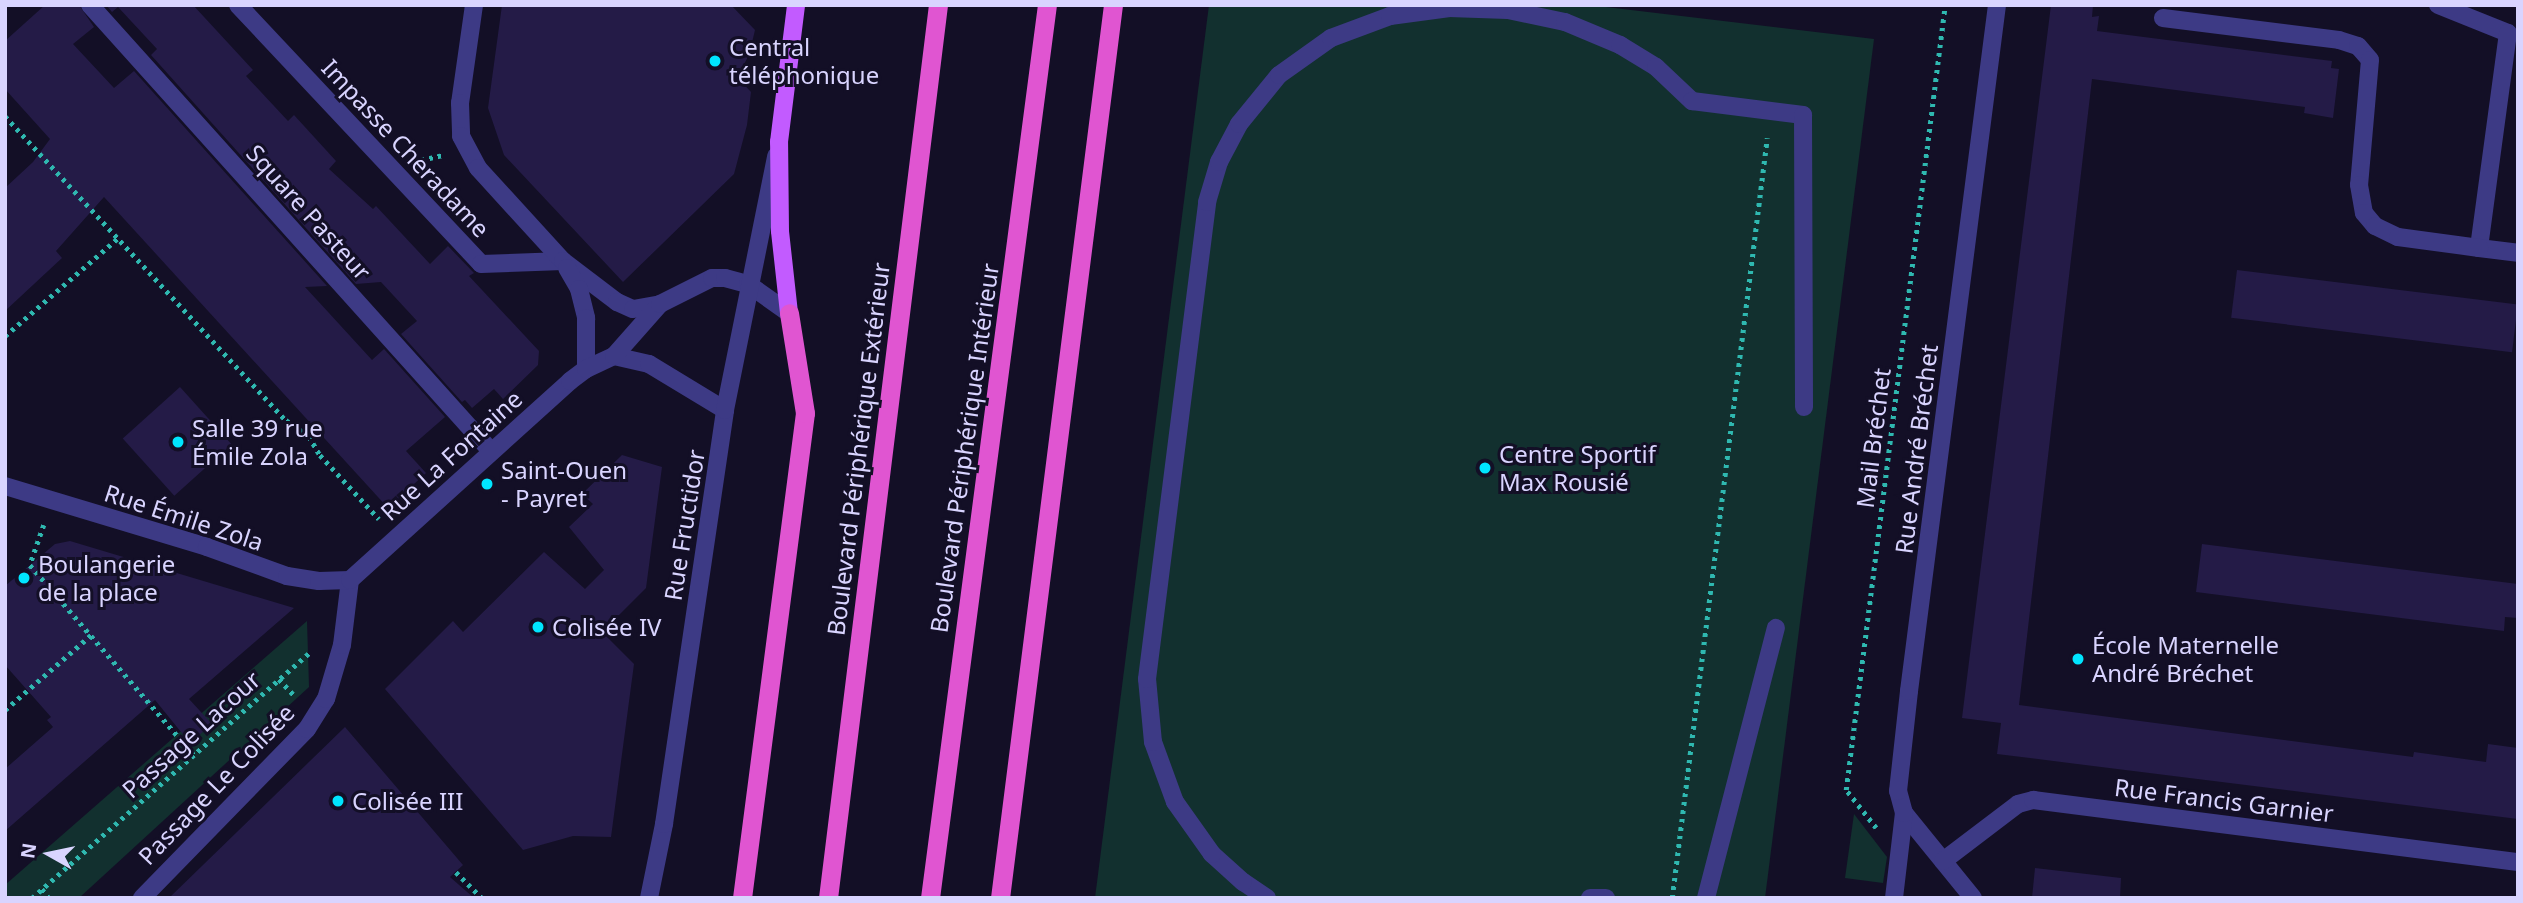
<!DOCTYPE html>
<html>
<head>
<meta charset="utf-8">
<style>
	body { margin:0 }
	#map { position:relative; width:2523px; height:903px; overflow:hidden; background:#130f26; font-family:"Noto Sans",sans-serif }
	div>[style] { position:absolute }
	.green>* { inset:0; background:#12302f }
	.building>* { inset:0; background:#241b47; transform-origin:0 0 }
	.path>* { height:4.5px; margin-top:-2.25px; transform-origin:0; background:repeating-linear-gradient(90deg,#2fb8b0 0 3.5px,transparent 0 8.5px) }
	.service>* { height:18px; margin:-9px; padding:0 9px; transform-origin:9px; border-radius:9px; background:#3d3a85 }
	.minor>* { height:18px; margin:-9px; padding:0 9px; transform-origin:9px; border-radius:9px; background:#3d3a85 }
	.primary>* { height:18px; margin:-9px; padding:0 9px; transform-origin:9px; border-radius:9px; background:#c25bff }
	.trunk>* { height:19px; margin:-9.5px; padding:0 9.5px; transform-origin:9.5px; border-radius:9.5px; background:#e055d1 }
	.dots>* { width:19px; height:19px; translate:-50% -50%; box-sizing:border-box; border:4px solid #130f26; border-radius:50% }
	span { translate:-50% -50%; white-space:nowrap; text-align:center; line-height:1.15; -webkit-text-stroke:6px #130f26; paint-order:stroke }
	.poi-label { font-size:24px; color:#d9d4ff }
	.left { translate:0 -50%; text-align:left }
	.street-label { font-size:24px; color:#d9d4ff }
	.frame { position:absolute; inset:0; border:7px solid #d9d4ff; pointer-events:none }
	.north { position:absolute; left:14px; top:819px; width:70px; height:70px; -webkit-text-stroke:5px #130f26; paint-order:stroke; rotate:279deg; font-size:19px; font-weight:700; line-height:28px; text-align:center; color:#d9d4ff }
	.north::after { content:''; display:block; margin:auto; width:24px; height:32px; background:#d9d4ff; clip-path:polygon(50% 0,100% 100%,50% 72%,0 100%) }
</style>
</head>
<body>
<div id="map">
	<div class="green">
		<i style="clip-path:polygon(1209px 5px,1589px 5px,1874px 39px,1765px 898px,1095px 898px)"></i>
		<i style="clip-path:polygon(307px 621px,309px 687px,79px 898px,5px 898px,5px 885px)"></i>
		<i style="clip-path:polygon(1854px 814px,1887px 857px,1883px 883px,1845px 878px)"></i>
	</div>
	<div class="building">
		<i style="clip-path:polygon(45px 5px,79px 5px,94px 27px,73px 44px,114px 88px,134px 71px,327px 286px,305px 287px,329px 313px,372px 360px,384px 349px,445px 417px,406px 451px,426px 473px,388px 508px,104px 197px,56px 251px,62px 258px,5px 311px,5px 188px,33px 162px,50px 139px,5px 89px,5px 41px)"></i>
		<i style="clip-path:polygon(106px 5px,193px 5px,253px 70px,246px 76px,288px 121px,294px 115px,336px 161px,329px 169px,373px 209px,376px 206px,430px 264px,448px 246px,474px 273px,469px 276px,539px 351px,538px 365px,503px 399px,494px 389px,472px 408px,465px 400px,462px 402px,401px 334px,417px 321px,381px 282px,356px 284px,151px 55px,157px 49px,118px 7px,112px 12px)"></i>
		<i style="clip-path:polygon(502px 5px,731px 5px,755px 30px,749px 55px,737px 77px,751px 92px,747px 125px,734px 174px,623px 282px,504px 155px,488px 108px)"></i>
		<i style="clip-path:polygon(2051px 5px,2093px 5px,2092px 17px,2099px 16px,2097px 31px,2332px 61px,2331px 68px,2339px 69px,2333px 118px,2304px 113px,2305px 107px,2092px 79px,2019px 705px,2413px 757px,2414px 752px,2486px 762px,2488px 744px,2518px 748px,2518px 819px,1997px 754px,2001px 723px,1962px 718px)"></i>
		<i style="left:2237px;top:270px;width:283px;height:48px;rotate:7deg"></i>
		<i style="left:180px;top:387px;width:77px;height:77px;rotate:48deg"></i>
		<i style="clip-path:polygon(622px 455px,662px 467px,646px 588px,602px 632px,634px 664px,611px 837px,573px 836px,523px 850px,385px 689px,453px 621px,463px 632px,544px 552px,585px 589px,604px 570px,569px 527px,593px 504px,582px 494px)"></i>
		<i style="clip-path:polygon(70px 541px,294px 608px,189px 699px,212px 724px,190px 743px,155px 700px,5px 831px,5px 769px,53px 727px,47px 720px,51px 717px,5px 665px,5px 586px,55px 544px)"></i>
		<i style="clip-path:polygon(2202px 544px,2518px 584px,2518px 618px,2505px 617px,2504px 631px,2196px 592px)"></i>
		<i style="clip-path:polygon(345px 727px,463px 865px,450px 877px,474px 898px,169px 898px)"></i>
		<i style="clip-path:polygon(2035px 868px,2121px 878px,2120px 898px,2032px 898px)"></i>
	</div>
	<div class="path">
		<i style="left:5px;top:116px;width:414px;rotate:47.3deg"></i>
		<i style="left:286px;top:420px;width:28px;rotate:35deg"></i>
		<i style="left:309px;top:436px;width:22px;rotate:60deg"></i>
		<i style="left:320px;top:455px;width:87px;rotate:47.3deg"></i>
		<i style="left:421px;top:160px;width:23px;rotate:-13deg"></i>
		<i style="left:5px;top:336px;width:150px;rotate:-40.9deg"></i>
		<i style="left:44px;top:525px;width:42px;rotate:109.3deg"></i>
		<i style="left:30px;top:565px;width:251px;rotate:49.2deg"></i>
		<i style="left:279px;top:679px;width:23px;rotate:47deg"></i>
		<i style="left:5px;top:710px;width:114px;rotate:-41.1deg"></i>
		<i style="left:1876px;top:828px;width:48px;rotate:-128.3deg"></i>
		<i style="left:1846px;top:790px;width:791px;rotate:-82.81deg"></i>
		<i style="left:456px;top:872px;width:37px;rotate:45deg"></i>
		<i style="left:42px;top:889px;width:11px;rotate:52deg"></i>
		<i style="left:32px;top:898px;width:373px;rotate:-41.5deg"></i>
		<i style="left:1672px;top:898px;width:766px;rotate:-82.87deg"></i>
	</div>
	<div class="service">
		<i style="left:238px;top:5px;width:355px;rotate:46.8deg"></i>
		<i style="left:481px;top:264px;width:82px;rotate:-2.1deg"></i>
		<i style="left:2438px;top:5px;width:75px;rotate:21.8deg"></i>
		<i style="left:2508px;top:33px;width:217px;rotate:97.7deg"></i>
		<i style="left:2479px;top:248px;width:39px;rotate:7deg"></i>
		<i style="left:2163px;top:18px;width:177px;rotate:7.1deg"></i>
		<i style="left:2339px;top:40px;width:20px;rotate:18deg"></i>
		<i style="left:2358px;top:46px;width:18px;rotate:49deg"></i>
		<i style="left:2370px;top:60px;width:125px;rotate:95deg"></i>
		<i style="left:2359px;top:185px;width:28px;rotate:80deg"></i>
		<i style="left:2364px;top:213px;width:17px;rotate:50deg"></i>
		<i style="left:2375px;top:226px;width:25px;rotate:26deg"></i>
		<i style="left:2398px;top:237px;width:82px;rotate:7.7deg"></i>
		<i style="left:142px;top:898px;width:236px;rotate:-45.7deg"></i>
		<i style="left:307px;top:729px;width:36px;rotate:-58deg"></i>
		<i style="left:326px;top:699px;width:56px;rotate:-73.5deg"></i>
		<i style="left:342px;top:645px;width:65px;rotate:-83deg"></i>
		<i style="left:1267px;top:898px;width:29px;rotate:-146deg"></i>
		<i style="left:1243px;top:882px;width:42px;rotate:-137.9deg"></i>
		<i style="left:1212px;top:854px;width:64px;rotate:-125.4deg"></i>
		<i style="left:1175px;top:802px;width:64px;rotate:-110.1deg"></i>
		<i style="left:1153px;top:742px;width:63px;rotate:-95.4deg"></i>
		<i style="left:1147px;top:679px;width:481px;rotate:-82.8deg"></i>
		<i style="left:1207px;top:202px;width:42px;rotate:-73.3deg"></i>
		<i style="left:1219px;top:162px;width:43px;rotate:-62.2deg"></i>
		<i style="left:1239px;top:124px;width:63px;rotate:-50.8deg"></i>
		<i style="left:1279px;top:75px;width:64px;rotate:-35.4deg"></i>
		<i style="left:1331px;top:38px;width:63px;rotate:-20.4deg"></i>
		<i style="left:1390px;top:16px;width:60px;rotate:-7.7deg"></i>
		<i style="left:1449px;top:8px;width:59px;rotate:1.9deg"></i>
		<i style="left:1508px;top:10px;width:58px;rotate:11.9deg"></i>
		<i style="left:1565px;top:22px;width:60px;rotate:22.7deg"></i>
		<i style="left:1620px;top:45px;width:42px;rotate:31.4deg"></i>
		<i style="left:1656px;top:67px;width:50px;rotate:43.4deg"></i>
		<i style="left:1692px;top:101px;width:112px;rotate:7.2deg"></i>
		<i style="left:1803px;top:115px;width:292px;rotate:89.8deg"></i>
		<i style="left:1590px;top:898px;width:16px"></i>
		<i style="left:1706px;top:898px;width:279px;rotate:-75.5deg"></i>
	</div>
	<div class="minor">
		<i style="left:90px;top:5px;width:600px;rotate:48.04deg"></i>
		<i style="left:474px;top:5px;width:99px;rotate:98.1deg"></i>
		<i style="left:460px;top:103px;width:33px;rotate:88deg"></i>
		<i style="left:461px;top:136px;width:36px;rotate:62deg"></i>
		<i style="left:478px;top:168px;width:126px;rotate:47.6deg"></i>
		<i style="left:563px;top:261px;width:68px;rotate:37.2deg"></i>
		<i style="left:617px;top:302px;width:17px;rotate:24deg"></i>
		<i style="left:633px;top:309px;width:27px;rotate:-10deg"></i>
		<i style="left:567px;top:268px;width:24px;rotate:60deg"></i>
		<i style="left:579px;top:289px;width:30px;rotate:76deg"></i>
		<i style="left:586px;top:318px;width:51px;rotate:90deg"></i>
		<i style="left:614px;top:356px;width:36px;rotate:13deg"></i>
		<i style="left:649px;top:364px;width:89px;rotate:31.2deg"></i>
		<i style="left:5px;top:486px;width:211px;rotate:16.8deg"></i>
		<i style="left:207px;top:547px;width:85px;rotate:19.9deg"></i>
		<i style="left:287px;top:576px;width:32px;rotate:9deg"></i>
		<i style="left:319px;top:581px;width:31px;rotate:-2deg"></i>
		<i style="left:350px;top:580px;width:297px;rotate:-42.1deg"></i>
		<i style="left:570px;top:381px;width:20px;rotate:-37deg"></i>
		<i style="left:586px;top:369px;width:31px;rotate:-25deg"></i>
		<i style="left:614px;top:356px;width:69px;rotate:-48.5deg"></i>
		<i style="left:660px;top:304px;width:58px;rotate:-26.6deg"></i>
		<i style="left:712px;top:278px;width:13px"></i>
		<i style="left:725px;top:278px;width:24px;rotate:15deg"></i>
		<i style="left:748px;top:284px;width:50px;rotate:35.3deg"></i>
		<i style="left:1904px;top:813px;width:109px;rotate:50.9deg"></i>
		<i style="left:1943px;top:861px;width:94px;rotate:-37.2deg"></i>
		<i style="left:2018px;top:804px;width:16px;rotate:-15deg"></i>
		<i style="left:2033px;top:800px;width:489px;rotate:7.3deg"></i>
		<i style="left:649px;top:898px;width:76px;rotate:-78.5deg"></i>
		<i style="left:664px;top:824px;width:418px;rotate:-81.6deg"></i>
		<i style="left:725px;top:410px;width:259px;rotate:-78.6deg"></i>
		<i style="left:1894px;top:898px;width:86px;rotate:-83.3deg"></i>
		<i style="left:1904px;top:813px;width:23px;rotate:-105deg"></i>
		<i style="left:1898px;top:791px;width:101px;rotate:-83.7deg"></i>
		<i style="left:1909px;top:691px;width:692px;rotate:-82.69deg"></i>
	</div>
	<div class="primary">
		<i style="left:789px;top:313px;width:82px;rotate:-96.3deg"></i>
		<i style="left:780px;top:231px;width:89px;rotate:-90.6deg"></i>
		<i style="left:779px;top:142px;width:138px;rotate:-82.9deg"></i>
	</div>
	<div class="trunk">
		<i style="left:742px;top:898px;width:489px;rotate:-82.6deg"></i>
		<i style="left:805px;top:413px;width:101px;rotate:-99.1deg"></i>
		<i style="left:828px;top:898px;width:900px;rotate:-82.98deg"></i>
		<i style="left:930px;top:898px;width:901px;rotate:-82.54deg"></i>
		<i style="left:1000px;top:898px;width:900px;rotate:-82.79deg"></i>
	</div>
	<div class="dots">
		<i style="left:715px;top:61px;background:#00e5ff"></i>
		<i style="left:178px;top:442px;background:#00e5ff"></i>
		<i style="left:1485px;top:468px;background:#00e5ff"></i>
		<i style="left:487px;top:484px;background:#00e5ff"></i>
		<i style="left:24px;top:578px;background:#00e5ff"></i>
		<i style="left:538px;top:627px;background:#00e5ff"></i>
		<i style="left:2078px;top:659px;background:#00e5ff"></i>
		<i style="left:338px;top:801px;background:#00e5ff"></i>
	</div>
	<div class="poi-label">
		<span class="left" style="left:729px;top:61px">Central<br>téléphonique</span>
		<span class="left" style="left:192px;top:442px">Salle 39 rue<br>Émile Zola</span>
		<span class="left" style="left:1499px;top:468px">Centre Sportif<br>Max Rousié</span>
		<span class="left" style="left:501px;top:484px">Saint-Ouen<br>- Payret</span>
		<span class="left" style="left:38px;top:578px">Boulangerie<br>de la place</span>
		<span class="left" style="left:552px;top:627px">Colisée IV</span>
		<span class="left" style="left:2092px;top:659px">École Maternelle<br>André Bréchet</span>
		<span class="left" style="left:352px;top:801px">Colisée III</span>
	</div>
	<div class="street-label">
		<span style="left:406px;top:148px;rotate:47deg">Impasse Cheradame</span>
		<span style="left:309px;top:212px;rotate:48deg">Square Pasteur</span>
		<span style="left:1873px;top:438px;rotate:-83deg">Mail Bréchet</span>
		<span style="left:964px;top:448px;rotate:-82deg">Boulevard Périphérique Intérieur</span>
		<span style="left:858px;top:449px;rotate:-83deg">Boulevard Périphérique Extérieur</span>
		<span style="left:1916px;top:449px;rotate:-83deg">Rue André Bréchet</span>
		<span style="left:451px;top:455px;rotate:-42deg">Rue La Fontaine</span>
		<span style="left:184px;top:517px;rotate:18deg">Rue Émile Zola</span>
		<span style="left:684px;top:525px;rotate:-81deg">Rue Fructidor</span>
		<span style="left:191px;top:734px;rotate:-42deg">Passage Lacour</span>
		<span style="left:216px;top:784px;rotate:-46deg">Passage Le Colisée</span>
		<span style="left:2224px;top:800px;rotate:7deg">Rue Francis Garnier</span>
	</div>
	<div class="frame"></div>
	<div class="north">N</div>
</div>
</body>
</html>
